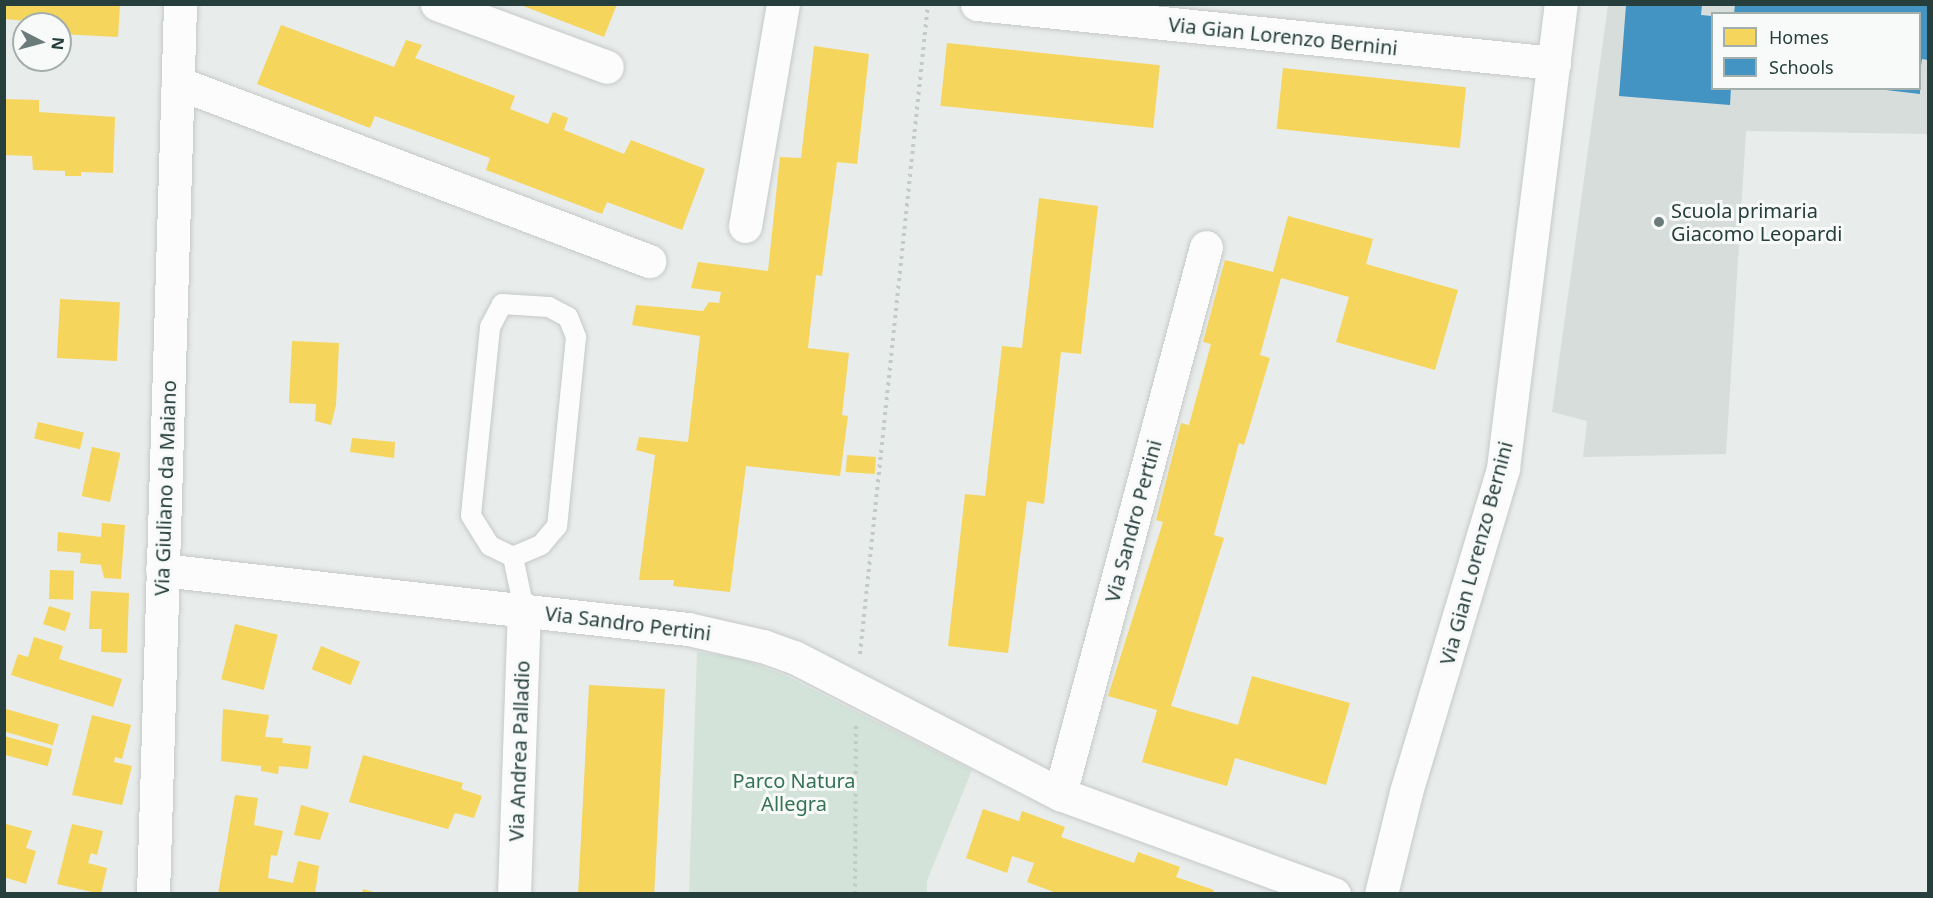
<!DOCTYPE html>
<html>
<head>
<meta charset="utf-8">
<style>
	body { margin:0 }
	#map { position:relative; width:1933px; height:898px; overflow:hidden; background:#e8ecea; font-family:"Noto Sans",sans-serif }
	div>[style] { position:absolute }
	.built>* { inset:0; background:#d6dddb }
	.green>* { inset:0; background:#d3e3da }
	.homes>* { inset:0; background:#f6d55c; transform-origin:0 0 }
	.schools>* { inset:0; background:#4393c3 }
	.path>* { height:4px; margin-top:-2px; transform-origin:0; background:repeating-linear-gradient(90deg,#c3cbca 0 3px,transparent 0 7.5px) }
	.roads { filter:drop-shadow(0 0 2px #c5c9c8) drop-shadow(0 0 2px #c5c9c8) }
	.service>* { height:20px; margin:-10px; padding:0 10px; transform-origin:10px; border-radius:10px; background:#fcfcfc }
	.minor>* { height:33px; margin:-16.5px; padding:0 16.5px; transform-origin:16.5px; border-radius:16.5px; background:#fcfcfc }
	.dots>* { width:16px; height:16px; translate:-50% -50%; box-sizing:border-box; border:3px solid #f7faf9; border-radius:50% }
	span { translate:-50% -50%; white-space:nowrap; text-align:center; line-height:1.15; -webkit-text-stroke:6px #f7faf9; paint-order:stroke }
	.street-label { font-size:20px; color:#263e3c }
	.poi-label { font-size:20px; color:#263e3c }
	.left { translate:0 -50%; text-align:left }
	.park-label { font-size:20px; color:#347256 }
	.frame { position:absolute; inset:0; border:6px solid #263e3c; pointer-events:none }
	.legend { position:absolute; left:1711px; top:12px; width:210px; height:78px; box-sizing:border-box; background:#f7faf9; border:2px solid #a3afad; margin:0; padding:8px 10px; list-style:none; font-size:18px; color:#263e3c }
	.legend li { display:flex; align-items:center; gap:12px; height:30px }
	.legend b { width:30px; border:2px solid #a3afad }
	.north { position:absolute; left:12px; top:12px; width:60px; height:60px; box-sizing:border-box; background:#f7faf9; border:2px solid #a3afad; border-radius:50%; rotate:96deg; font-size:16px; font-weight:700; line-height:24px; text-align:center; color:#263e3c }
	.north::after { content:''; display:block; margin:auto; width:21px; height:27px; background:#6a7b79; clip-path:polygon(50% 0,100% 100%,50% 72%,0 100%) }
</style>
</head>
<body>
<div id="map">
	<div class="built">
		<i style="clip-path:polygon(evenodd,1608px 5px,1928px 5px,1928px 134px,1746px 131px,1726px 454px,1583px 457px,1587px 421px,1552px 412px,1608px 5px,1712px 14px,1920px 14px,1920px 88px,1712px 88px,1712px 14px)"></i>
	</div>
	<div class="green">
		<i style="clip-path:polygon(697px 652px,740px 658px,784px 675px,972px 770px,927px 881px,927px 893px,689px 893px)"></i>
	</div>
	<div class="homes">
		<i style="clip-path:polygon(4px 4px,120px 4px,118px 37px,60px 34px,60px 24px,4px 19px)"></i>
		<i style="clip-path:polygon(518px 4px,617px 4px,604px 37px)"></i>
		<i style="clip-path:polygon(281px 25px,394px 67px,406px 40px,422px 45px,415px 58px,515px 96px,510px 109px,548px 124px,553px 112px,568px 118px,564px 130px,624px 154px,631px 140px,705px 169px,682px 230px,607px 202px,602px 214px,486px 170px,490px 158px,375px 116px,370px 128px,257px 84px)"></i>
		<i style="left:947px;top:43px;width:214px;height:63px;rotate:6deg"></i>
		<i style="clip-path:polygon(814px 46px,869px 54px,857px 164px,837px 162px,822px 276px,816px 275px,808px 348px,849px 353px,842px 415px,848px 416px,840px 476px,746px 466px,730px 592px,673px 586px,674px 580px,639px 580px,655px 455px,636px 450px,639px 437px,688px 442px,700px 336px,632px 325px,636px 305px,703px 311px,709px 302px,719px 303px,721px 292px,691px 288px,698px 262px,768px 271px,780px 157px,801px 158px)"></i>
		<i style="left:1283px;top:68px;width:184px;height:61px;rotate:6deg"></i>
		<i style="clip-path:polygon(4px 99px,39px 100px,39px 112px,115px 117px,113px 173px,81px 172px,81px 176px,65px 176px,65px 171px,33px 170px,32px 156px,4px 155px)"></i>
		<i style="clip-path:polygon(1039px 198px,1098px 206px,1081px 354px,1061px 352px,1044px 504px,1027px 501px,1008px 653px,948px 646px,965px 494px,985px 496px,1002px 346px,1022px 348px)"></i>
		<i style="clip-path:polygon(1288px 216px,1373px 239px,1366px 264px,1458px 290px,1435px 370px,1336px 342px,1349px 297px,1281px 278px,1260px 355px,1270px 358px,1244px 445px,1239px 443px,1214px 535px,1224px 538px,1171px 706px,1238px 725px,1252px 676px,1350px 703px,1326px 785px,1235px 758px,1227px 786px,1142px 762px,1157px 710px,1108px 696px,1163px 522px,1156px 520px,1181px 423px,1189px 425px,1211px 344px,1203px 342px,1225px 260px,1273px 272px)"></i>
		<i style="left:60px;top:299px;width:60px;height:59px;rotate:3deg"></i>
		<i style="clip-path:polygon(292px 341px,339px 343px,336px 405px,331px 425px,315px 421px,316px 404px,289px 403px)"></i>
		<i style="left:38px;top:422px;width:47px;height:17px;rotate:13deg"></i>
		<i style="clip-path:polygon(352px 438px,395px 442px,394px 458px,350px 452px)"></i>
		<i style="left:92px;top:447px;width:29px;height:50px;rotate:12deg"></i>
		<i style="left:847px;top:455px;width:29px;height:17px;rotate:4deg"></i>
		<i style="clip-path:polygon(102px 523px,125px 525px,121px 579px,104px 578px,101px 565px,80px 563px,81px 553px,57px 551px,58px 532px,101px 537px)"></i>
		<i style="left:50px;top:570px;width:24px;height:29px;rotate:2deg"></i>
		<i style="clip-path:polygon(91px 591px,129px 593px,127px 653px,101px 652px,102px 629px,89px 629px)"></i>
		<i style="left:49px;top:606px;width:23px;height:19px;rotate:18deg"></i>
		<i style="left:235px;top:624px;width:44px;height:57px;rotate:14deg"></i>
		<i style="clip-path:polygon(34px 637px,63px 646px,59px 659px,122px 679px,113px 707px,11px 675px,18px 654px,28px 657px)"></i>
		<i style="left:321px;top:646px;width:42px;height:25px;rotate:22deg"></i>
		<i style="left:589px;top:685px;width:76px;height:209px;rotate:3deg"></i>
		<i style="left:6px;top:709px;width:55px;height:22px;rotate:16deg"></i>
		<i style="clip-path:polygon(223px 709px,269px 715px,265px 737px,283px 738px,282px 743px,311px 746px,308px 769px,279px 766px,278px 774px,261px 771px,261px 766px,221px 761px)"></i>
		<i style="clip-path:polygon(92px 715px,131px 725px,122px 759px,115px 757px,114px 762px,132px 766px,122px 805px,72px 795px)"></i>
		<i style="left:4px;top:736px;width:50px;height:18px;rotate:15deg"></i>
		<i style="clip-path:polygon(363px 755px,463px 783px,461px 789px,482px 796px,474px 818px,455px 813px,448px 829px,349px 802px)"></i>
		<i style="clip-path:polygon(235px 795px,258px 798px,254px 825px,283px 831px,277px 856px,271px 855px,268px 878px,293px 883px,298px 861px,319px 866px,315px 894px,218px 894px)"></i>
		<i style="clip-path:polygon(301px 805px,329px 813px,320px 840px,294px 835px)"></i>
		<i style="clip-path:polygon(983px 809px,1019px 821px,1022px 811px,1065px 827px,1061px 837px,1134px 863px,1138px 852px,1180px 867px,1176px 877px,1214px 890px,1212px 894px,1059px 894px,1027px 882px,1034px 863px,1012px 856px,1007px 873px,966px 858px)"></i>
		<i style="clip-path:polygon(6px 824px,32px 831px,26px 848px,36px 851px,26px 884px,4px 877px)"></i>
		<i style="clip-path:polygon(72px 824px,103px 831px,97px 855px,91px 853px,88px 863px,107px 868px,101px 894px,57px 884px)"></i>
		<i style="clip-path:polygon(363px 889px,377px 893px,377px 894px,362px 894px)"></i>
	</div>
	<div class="schools">
		<i style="clip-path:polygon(1735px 4px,1928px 4px,1928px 60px,1922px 59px,1920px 72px,1920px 14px,1734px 14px)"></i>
		<i style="clip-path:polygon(1626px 5px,1702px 5px,1701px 15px,1712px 16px,1712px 88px,1731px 88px,1730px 105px,1619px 96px)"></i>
		<i style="clip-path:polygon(1886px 88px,1920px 88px,1920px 94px,1886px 90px)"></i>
	</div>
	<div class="path">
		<i style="left:860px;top:654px;width:654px;rotate:-84.03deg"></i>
		<i style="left:855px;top:894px;width:168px;rotate:-89.7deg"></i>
	</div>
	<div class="roads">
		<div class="service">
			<i style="left:513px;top:557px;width:25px;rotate:-154deg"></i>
			<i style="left:490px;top:546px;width:36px;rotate:-122deg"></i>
			<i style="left:471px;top:515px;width:189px;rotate:-84.2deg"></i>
			<i style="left:490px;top:327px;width:26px;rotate:-62deg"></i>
			<i style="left:502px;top:304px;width:47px;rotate:3.7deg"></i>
			<i style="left:549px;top:307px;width:21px;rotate:28deg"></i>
			<i style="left:568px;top:317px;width:22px;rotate:68deg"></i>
			<i style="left:576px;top:337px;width:190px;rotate:95.7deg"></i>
			<i style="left:557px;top:526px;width:25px;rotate:130deg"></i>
			<i style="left:541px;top:545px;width:30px;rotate:157deg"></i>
			<i style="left:513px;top:557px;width:53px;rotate:78.1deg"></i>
		</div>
		<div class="minor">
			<i style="left:437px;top:4px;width:181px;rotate:20.3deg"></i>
			<i style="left:977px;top:4px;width:580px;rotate:5.84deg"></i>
			<i style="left:178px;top:83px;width:504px;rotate:20.7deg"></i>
			<i style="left:745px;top:226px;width:225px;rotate:-80.3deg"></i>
			<i style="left:162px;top:570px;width:529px;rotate:6.4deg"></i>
			<i style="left:688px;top:629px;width:77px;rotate:12.8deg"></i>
			<i style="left:763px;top:646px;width:33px;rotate:20deg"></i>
			<i style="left:794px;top:657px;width:299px;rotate:27.3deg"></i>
			<i style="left:1060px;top:794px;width:292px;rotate:20.1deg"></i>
			<i style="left:1060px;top:794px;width:566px;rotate:-75.06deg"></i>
			<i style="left:153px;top:894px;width:890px;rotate:-88.26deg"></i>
			<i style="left:514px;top:894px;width:285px;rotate:-88deg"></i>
			<i style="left:1381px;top:894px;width:105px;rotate:-76.2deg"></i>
			<i style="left:1406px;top:792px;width:338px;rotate:-73.3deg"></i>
			<i style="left:1503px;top:468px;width:468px;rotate:-82.9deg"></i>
		</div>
	</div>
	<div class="dots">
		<i style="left:1659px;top:222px;background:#6a7b79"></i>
	</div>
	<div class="street-label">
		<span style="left:1283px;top:36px;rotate:6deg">Via Gian Lorenzo Bernini</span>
		<span style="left:165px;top:488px;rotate:-88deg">Via Giuliano da Maiano</span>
		<span style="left:1133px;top:521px;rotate:-75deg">Via Sandro Pertini</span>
		<span style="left:1476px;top:553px;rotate:-75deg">Via Gian Lorenzo Bernini</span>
		<span style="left:628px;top:623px;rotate:7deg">Via Sandro Pertini</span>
		<span style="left:519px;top:751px;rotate:-88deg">Via Andrea Palladio</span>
	</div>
	<div class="poi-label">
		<span class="left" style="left:1671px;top:222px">Scuola primaria<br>Giacomo Leopardi</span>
	</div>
	<div class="park-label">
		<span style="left:794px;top:792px">Parco Natura<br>Allegra</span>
	</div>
	<div class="frame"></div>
	<ul class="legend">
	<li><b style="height:16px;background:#f6d55c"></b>Homes</li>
	<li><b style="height:16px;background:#4393c3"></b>Schools</li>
	</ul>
	<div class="north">N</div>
</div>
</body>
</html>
